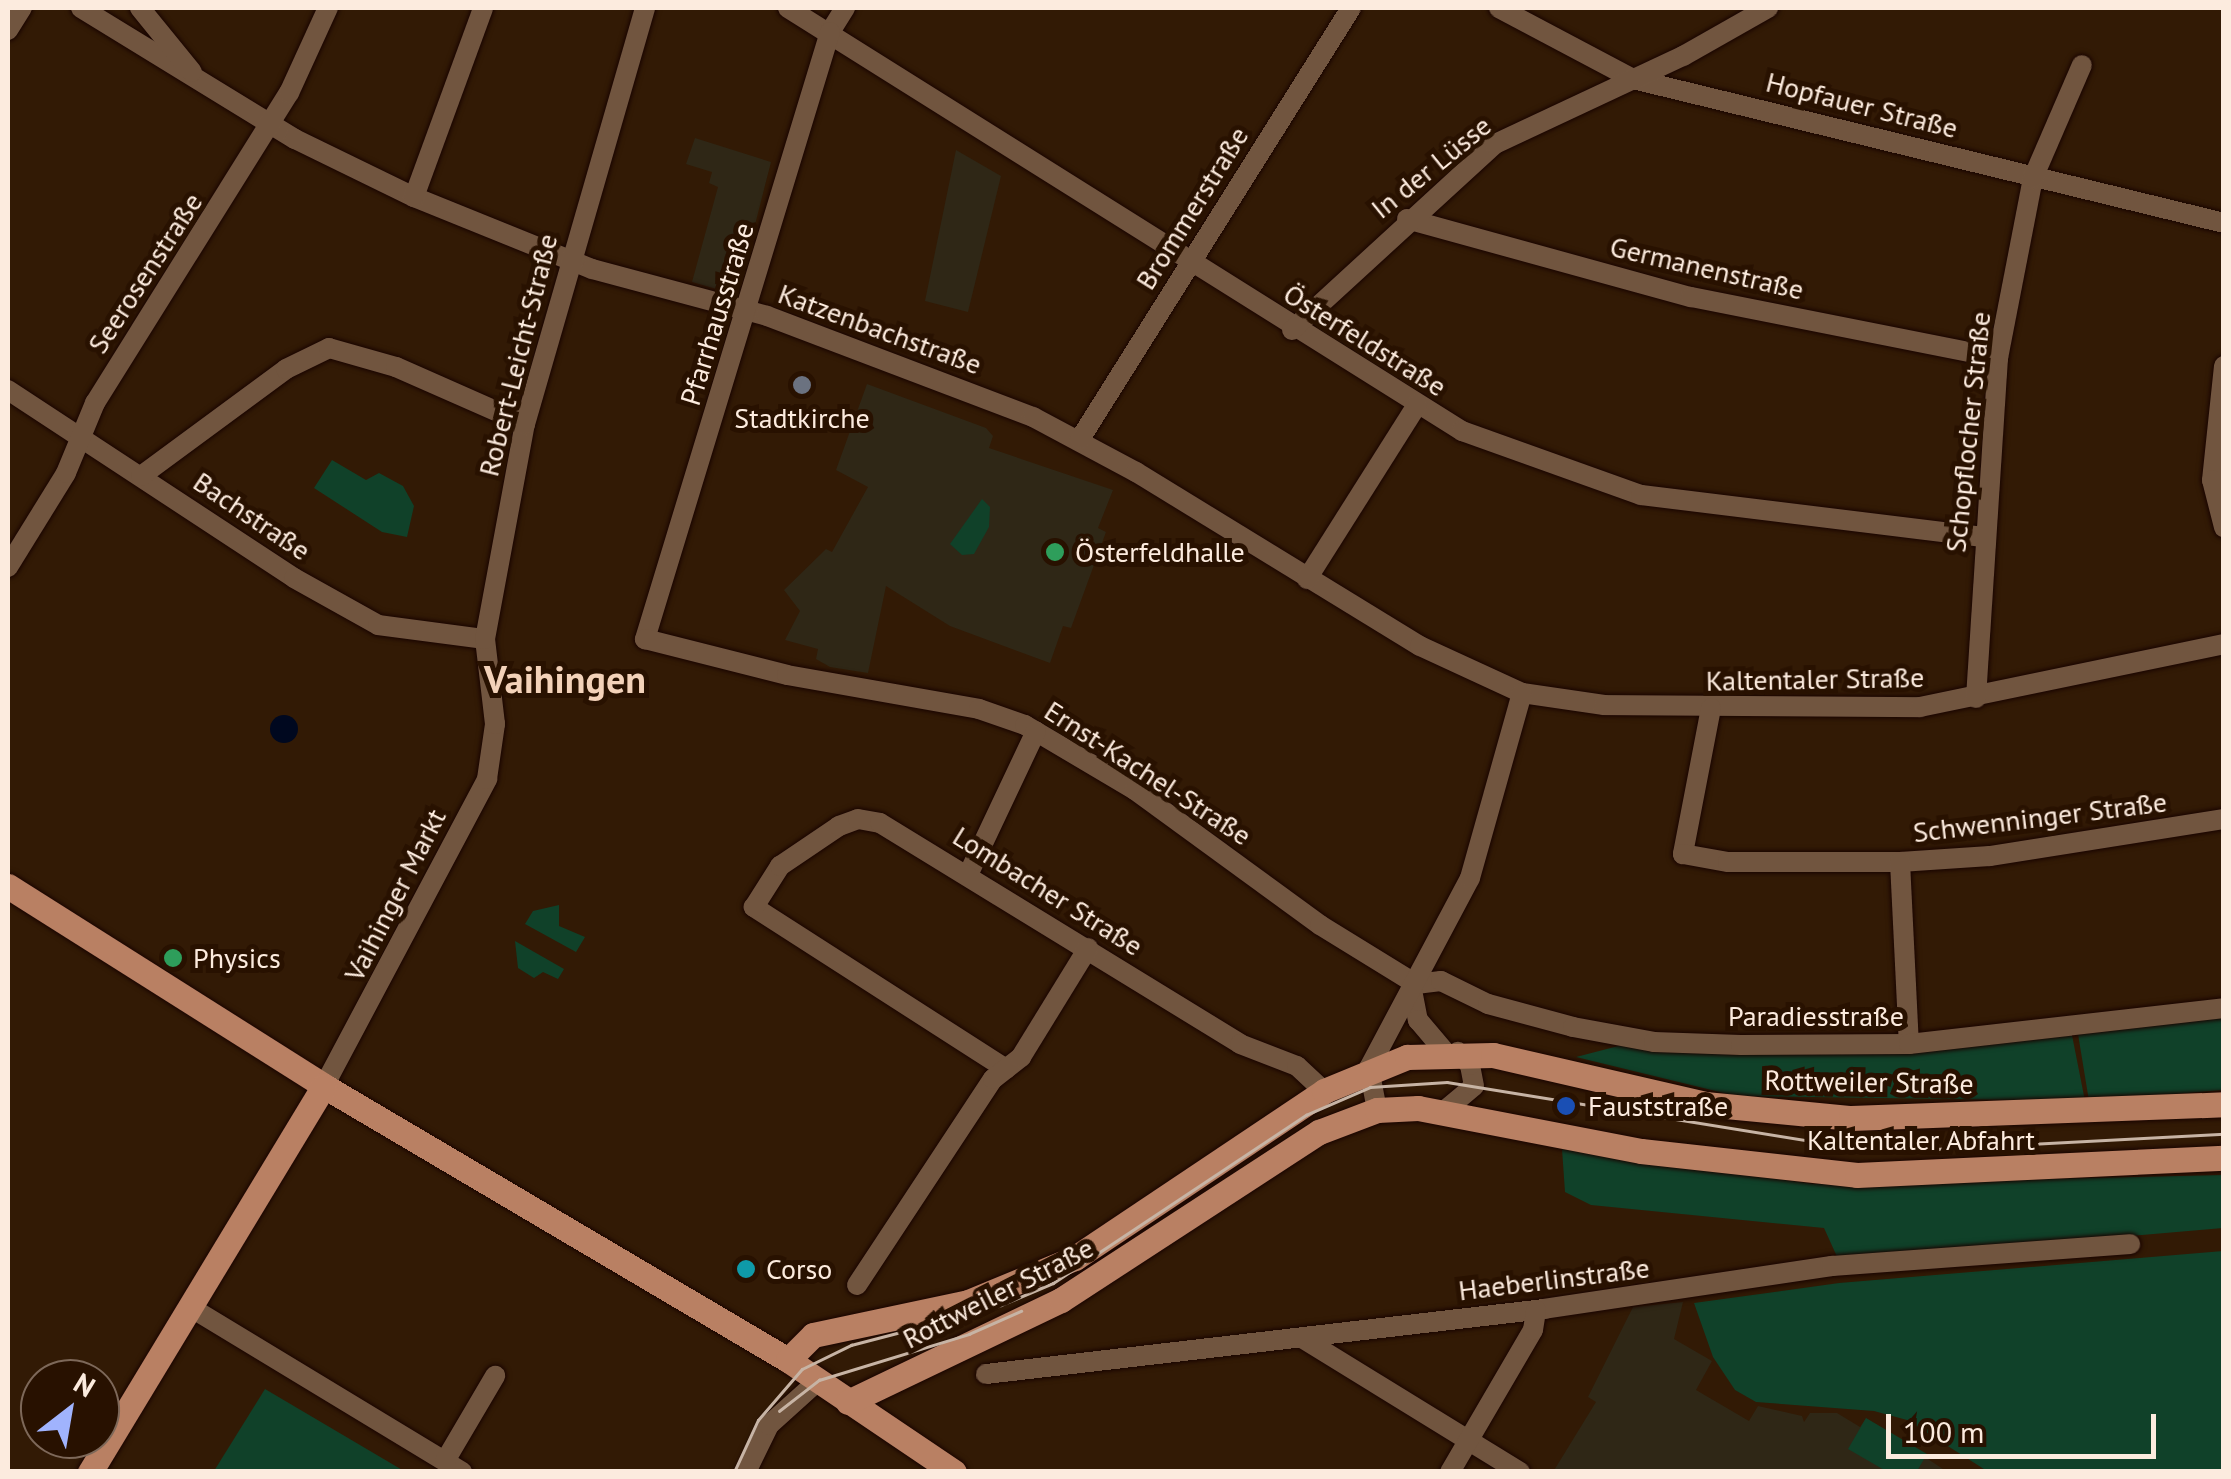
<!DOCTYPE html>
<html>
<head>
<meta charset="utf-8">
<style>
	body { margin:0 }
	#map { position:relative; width:2231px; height:1479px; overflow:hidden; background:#321a05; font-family:"PT Sans",sans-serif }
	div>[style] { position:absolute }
	.education>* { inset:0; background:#2f2716 }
	.green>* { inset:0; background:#104129 }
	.water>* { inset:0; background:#00081f }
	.round { border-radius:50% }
	.roads { filter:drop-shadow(0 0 2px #190400) drop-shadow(0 0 2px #190400) }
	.minor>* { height:20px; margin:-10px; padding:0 10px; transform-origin:10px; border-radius:10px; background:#71553f }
	.major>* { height:25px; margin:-12.5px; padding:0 12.5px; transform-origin:12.5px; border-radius:12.5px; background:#b98063 }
	.tram>* { height:2.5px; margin:-1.25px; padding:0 1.25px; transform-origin:1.25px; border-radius:1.25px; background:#c7b4a5 }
	.dots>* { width:28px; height:28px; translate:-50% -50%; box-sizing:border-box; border:5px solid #281100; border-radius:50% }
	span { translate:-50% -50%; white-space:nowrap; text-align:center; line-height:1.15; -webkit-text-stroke:10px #281100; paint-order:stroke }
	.street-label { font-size:28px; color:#fcebde }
	.poi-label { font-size:28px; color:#fcebde }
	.left { translate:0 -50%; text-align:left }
	.district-label { font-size:38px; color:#f3d2b9; font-weight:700 }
	.frame { position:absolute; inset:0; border:10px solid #fcebde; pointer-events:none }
	.north { position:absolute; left:20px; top:1359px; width:100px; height:100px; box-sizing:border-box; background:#281100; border:2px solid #7d6859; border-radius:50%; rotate:31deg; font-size:28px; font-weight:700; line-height:40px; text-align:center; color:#fcebde }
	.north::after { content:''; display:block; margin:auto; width:35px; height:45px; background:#a0b3fd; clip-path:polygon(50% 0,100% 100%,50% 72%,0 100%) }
	.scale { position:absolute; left:1886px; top:1414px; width:270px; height:45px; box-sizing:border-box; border:5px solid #fcebde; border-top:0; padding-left:12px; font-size:30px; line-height:35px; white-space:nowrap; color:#fcebde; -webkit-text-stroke:8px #281100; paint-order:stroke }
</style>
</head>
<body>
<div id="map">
	<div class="education">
		<i style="clip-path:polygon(695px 138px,771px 162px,737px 295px,692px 282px,718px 187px,709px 183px,712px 172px,686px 164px)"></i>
		<i style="clip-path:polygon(956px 150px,1001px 176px,968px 312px,925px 301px)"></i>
		<i style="clip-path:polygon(867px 384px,986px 428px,993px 436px,989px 448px,1113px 490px,1098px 528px,1106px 532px,1071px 628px,1063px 626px,1050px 663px,950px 626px,886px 586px,868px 673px,830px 667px,816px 659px,818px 649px,785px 640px,800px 611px,784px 590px,826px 549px,832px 552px,868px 487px,836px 470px)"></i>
		<i style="clip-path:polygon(1683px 1302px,1674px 1339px,1712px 1361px,1696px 1390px,1749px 1421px,1758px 1406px,1802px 1416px,1804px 1422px,1810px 1413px,1837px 1413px,1860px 1427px,1866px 1418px,1946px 1471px,1553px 1472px,1596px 1402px,1588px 1397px,1633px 1307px)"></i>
	</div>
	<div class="green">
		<i style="clip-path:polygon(332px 460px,366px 480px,379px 473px,403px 486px,414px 506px,407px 537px,382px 532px,314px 488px)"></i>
		<i style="clip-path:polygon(982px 499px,990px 507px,989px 527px,974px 554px,962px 555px,950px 544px)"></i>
		<i style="clip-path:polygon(559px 905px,559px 926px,585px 937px,576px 952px,525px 924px,533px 911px)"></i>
		<i style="clip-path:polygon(515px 941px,564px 969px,558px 979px,543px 972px,534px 978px,518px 968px)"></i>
		<i style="clip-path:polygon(2223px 1016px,2223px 1090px,2089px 1101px,2078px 1034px)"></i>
		<i style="clip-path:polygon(2072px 1035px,2085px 1101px,1736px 1096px,1576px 1057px,1626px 1044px,1737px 1055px,1953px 1048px)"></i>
		<i style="clip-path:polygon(1562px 1149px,1814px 1184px,2223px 1175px,2223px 1228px,1839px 1261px,1824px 1228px,1591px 1205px,1565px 1192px)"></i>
		<i style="clip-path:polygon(2223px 1251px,2223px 1471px,1987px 1471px,1907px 1420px,1874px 1411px,1756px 1402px,1735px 1390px,1713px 1357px,1694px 1303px,1839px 1283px)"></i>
		<i style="clip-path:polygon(265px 1389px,404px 1471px,214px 1471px)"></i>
		<i style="clip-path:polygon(1866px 1418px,1927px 1454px,1917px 1471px,1886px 1471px,1848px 1449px)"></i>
	</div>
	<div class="water">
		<i class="round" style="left:270px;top:715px;width:28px;height:28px"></i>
	</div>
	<div class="roads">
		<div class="minor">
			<i style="left:81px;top:8px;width:251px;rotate:31.5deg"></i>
			<i style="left:295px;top:139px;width:132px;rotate:26deg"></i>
			<i style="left:414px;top:197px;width:192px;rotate:22deg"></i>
			<i style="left:592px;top:269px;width:181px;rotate:15deg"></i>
			<i style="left:767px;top:316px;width:285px;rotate:20.8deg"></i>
			<i style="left:1033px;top:417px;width:117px;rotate:28.1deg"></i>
			<i style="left:1136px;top:472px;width:333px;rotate:31.5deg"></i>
			<i style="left:1420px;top:646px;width:112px;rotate:24.7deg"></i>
			<i style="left:1522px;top:693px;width:83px;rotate:8.3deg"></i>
			<i style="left:1604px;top:705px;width:316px;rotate:0.4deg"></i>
			<i style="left:1920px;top:707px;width:310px;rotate:-11.7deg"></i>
			<i style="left:140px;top:8px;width:82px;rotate:50.9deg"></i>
			<i style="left:788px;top:8px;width:796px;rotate:32.11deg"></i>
			<i style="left:1462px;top:431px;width:190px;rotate:19.7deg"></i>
			<i style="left:1641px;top:495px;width:345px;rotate:7deg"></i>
			<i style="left:845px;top:8px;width:28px;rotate:122deg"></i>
			<i style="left:830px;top:32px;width:635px;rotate:106.95deg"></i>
			<i style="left:645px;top:639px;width:146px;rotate:14.2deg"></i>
			<i style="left:787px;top:675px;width:195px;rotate:10deg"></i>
			<i style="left:979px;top:709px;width:49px;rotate:19.2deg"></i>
			<i style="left:1025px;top:725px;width:128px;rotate:30.6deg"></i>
			<i style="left:1135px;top:790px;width:229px;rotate:36.1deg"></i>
			<i style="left:1320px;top:925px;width:113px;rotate:31.6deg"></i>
			<i style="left:1499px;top:8px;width:152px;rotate:27.9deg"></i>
			<i style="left:1633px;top:79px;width:608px;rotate:13.69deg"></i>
			<i style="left:8px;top:30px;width:26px;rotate:-58deg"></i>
			<i style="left:414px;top:197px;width:201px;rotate:-69.9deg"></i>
			<i style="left:1407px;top:219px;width:295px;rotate:15.4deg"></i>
			<i style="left:1691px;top:297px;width:313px;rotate:11.2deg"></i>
			<i style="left:1292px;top:330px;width:275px;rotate:-42.5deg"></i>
			<i style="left:1495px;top:144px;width:208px;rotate:-25.1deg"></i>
			<i style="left:1683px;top:56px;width:98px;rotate:-29.5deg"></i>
			<i style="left:2224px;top:366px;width:115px;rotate:96deg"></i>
			<i style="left:2212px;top:480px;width:49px;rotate:75.7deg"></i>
			<i style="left:8px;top:390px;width:342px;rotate:33.3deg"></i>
			<i style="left:294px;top:578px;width:96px;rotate:29.2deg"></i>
			<i style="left:378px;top:625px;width:108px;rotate:7.5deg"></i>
			<i style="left:1080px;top:439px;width:509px;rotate:-57.84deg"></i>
			<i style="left:141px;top:476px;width:180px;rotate:-36.4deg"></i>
			<i style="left:286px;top:369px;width:48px;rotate:-26deg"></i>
			<i style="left:329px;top:348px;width:70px;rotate:15.8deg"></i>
			<i style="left:396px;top:367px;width:141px;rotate:23.8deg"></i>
			<i style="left:8px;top:567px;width:110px;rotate:-58.3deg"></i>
			<i style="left:66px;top:473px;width:76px;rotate:-67.5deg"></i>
			<i style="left:95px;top:403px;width:366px;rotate:-58deg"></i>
			<i style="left:289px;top:93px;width:94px;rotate:-65.4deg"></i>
			<i style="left:1307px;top:579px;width:206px;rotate:-57.7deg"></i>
			<i style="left:1976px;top:698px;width:341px;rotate:-86.3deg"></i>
			<i style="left:1998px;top:358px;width:183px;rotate:-79deg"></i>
			<i style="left:2033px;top:178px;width:123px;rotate:-66.6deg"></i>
			<i style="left:1711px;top:708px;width:149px;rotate:100.9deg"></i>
			<i style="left:1683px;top:854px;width:46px;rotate:10.1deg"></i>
			<i style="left:1728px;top:862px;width:172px"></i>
			<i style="left:1900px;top:862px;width:90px;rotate:-3.8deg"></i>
			<i style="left:1990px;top:856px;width:237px;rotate:-9deg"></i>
			<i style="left:1900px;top:862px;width:182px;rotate:87.2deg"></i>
			<i style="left:968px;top:875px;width:159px;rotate:-64.7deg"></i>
			<i style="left:1416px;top:984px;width:25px;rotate:-7deg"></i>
			<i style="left:1441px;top:981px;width:52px;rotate:26.1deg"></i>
			<i style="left:1488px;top:1004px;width:88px;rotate:15.1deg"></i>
			<i style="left:1573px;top:1027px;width:82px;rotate:10.5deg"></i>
			<i style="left:1654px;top:1042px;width:87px;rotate:2deg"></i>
			<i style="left:1741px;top:1045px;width:168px;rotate:-0.3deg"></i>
			<i style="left:1909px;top:1044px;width:317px;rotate:-6.5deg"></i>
			<i style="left:1412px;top:990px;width:31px;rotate:79deg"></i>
			<i style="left:1418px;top:1020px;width:42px;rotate:49.8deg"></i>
			<i style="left:1006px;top:1069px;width:300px;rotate:-147.3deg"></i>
			<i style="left:754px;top:907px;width:49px;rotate:-57.6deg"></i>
			<i style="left:780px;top:866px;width:71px;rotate:-34.1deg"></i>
			<i style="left:839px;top:826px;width:20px;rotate:-20deg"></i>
			<i style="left:858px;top:819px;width:22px;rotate:10deg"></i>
			<i style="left:880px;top:823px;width:422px;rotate:31.5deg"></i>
			<i style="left:1240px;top:1044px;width:61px;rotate:21.1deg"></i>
			<i style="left:1297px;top:1066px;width:37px;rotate:43deg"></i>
			<i style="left:324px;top:1086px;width:348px;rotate:-62deg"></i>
			<i style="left:487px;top:779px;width:56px;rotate:-81.7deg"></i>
			<i style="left:495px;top:724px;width:86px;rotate:-96.7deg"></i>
			<i style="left:485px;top:639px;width:219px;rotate:-79.5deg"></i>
			<i style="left:525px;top:424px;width:433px;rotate:-73.9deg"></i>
			<i style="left:1377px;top:1110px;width:43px;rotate:-100.8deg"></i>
			<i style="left:1369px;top:1068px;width:215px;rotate:-62deg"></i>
			<i style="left:1470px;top:878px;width:192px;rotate:-74.3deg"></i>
			<i style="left:1443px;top:1112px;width:40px;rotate:-40deg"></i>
			<i style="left:1474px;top:1086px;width:21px;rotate:-101deg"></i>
			<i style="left:1470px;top:1065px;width:18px;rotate:-133deg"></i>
			<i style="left:857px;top:1285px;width:247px;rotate:-56.6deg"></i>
			<i style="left:993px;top:1079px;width:36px;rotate:-38deg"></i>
			<i style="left:1021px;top:1057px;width:128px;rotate:-58.4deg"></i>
			<i style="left:190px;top:1307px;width:318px;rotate:31.2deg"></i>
			<i style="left:1302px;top:1338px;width:256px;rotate:31.6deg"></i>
			<i style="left:986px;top:1374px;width:562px;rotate:-6.64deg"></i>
			<i style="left:1544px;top:1309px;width:291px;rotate:-8.5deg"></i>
			<i style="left:1832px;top:1266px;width:299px;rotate:-4.2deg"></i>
			<i style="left:445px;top:1461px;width:99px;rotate:-59.5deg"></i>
			<i style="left:746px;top:1472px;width:52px;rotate:-63.9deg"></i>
			<i style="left:769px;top:1425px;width:67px;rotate:-42deg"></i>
			<i style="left:1450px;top:1472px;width:164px;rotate:-59.7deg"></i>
			<i style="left:1533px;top:1330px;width:20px;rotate:-81deg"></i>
		</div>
		<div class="major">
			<i style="left:8px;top:886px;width:374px;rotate:32.3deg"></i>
			<i style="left:324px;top:1086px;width:539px;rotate:30.56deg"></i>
			<i style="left:788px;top:1360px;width:200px;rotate:34deg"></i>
			<i style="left:788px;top:1360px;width:35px;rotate:-45deg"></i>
			<i style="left:813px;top:1335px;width:158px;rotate:-12deg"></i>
			<i style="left:968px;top:1302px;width:116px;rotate:-22.4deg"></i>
			<i style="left:1075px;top:1258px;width:300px;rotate:-33.8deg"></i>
			<i style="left:1324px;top:1091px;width:90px;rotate:-22.3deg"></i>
			<i style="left:1407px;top:1057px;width:86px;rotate:-1.3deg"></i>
			<i style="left:1493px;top:1055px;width:218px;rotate:13deg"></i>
			<i style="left:1705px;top:1104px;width:147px;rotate:5.5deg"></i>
			<i style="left:1851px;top:1118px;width:373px;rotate:-2.1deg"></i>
			<i style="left:848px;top:1402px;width:236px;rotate:-25.6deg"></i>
			<i style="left:1061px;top:1300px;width:308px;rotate:-33.1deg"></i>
			<i style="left:1319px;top:1132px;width:62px;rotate:-20.8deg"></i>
			<i style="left:1377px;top:1110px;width:41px;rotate:-2.8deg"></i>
			<i style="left:1418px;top:1108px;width:227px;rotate:10.9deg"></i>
			<i style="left:1641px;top:1151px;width:217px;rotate:6.3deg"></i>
			<i style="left:1857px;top:1175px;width:367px;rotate:-2.7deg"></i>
			<i style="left:90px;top:1472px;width:451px;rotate:-58.8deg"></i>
		</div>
	</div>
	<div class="tram">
		<i style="left:779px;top:1411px;width:51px;rotate:-37.8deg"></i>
		<i style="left:819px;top:1380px;width:157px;rotate:-17deg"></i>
		<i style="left:969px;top:1334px;width:57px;rotate:-23.9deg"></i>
		<i style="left:734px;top:1472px;width:57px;rotate:-65.2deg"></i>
		<i style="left:758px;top:1420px;width:67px;rotate:-49.2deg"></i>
		<i style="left:802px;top:1369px;width:55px;rotate:-26.1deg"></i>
		<i style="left:851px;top:1345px;width:151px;rotate:-14.6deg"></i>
		<i style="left:997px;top:1307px;width:61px;rotate:-23.2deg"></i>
		<i style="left:1053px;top:1283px;width:304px;rotate:-33.6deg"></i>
		<i style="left:1306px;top:1115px;width:70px;rotate:-23.6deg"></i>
		<i style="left:1370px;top:1087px;width:77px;rotate:-3.7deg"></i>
		<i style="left:1447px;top:1082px;width:399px;rotate:9.2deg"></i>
		<i style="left:1841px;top:1146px;width:75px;rotate:3.1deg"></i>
		<i style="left:1916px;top:1150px;width:308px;rotate:-3deg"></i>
	</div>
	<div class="dots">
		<i style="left:802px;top:385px;background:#6b7280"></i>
		<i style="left:1055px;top:552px;background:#2e9e5b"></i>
		<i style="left:173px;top:958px;background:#2e9e5b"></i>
		<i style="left:1566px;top:1106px;background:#1a4fb4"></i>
		<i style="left:746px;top:1269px;background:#0f9aa8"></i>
	</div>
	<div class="street-label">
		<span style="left:1862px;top:105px;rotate:14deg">Hopfauer Straße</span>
		<span style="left:1431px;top:167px;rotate:-39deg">In der Lüsse</span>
		<span style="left:1192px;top:208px;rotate:-58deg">Brommerstraße</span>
		<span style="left:1707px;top:268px;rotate:13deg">Germanenstraße</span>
		<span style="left:145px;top:273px;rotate:-57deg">Seerosenstraße</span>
		<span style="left:717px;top:314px;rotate:-73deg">Pfarrhausstraße</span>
		<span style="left:880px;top:329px;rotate:20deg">Katzenbachstraße</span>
		<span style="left:1365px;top:340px;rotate:32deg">Österfeldstraße</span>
		<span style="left:518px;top:355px;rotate:-76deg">Robert-Leicht-Straße</span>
		<span style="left:1968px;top:432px;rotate:-84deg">Schopflocher Straße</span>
		<span style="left:252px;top:516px;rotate:34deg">Bachstraße</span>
		<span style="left:1815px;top:679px;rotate:-1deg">Kaltentaler Straße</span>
		<span style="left:1148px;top:773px;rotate:33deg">Ernst-Kachel-Straße</span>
		<span style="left:2040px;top:817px;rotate:-7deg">Schwenninger Straße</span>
		<span style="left:1048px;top:891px;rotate:32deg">Lombacher Straße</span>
		<span style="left:395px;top:895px;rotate:-63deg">Vaihinger Markt</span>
		<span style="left:1816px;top:1016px">Paradiesstraße</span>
		<span style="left:1869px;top:1082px;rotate:1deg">Rottweiler Straße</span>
		<span style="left:1921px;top:1140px">Kaltentaler Abfahrt</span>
		<span style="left:1554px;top:1279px;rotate:-7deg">Haeberlinstraße</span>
		<span style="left:998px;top:1293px;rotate:-27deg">Rottweiler Straße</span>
	</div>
	<div class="poi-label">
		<span style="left:802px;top:418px">Stadtkirche</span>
		<span class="left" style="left:1075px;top:552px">Österfeldhalle</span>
		<span class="left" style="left:193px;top:958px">Physics</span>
		<span class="left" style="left:1588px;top:1106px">Fauststraße</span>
		<span class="left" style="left:766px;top:1269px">Corso</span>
	</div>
	<div class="district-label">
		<span style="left:565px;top:679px">Vaihingen</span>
	</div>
	<div class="frame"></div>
	<div class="north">N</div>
	<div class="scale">100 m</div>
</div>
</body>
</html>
